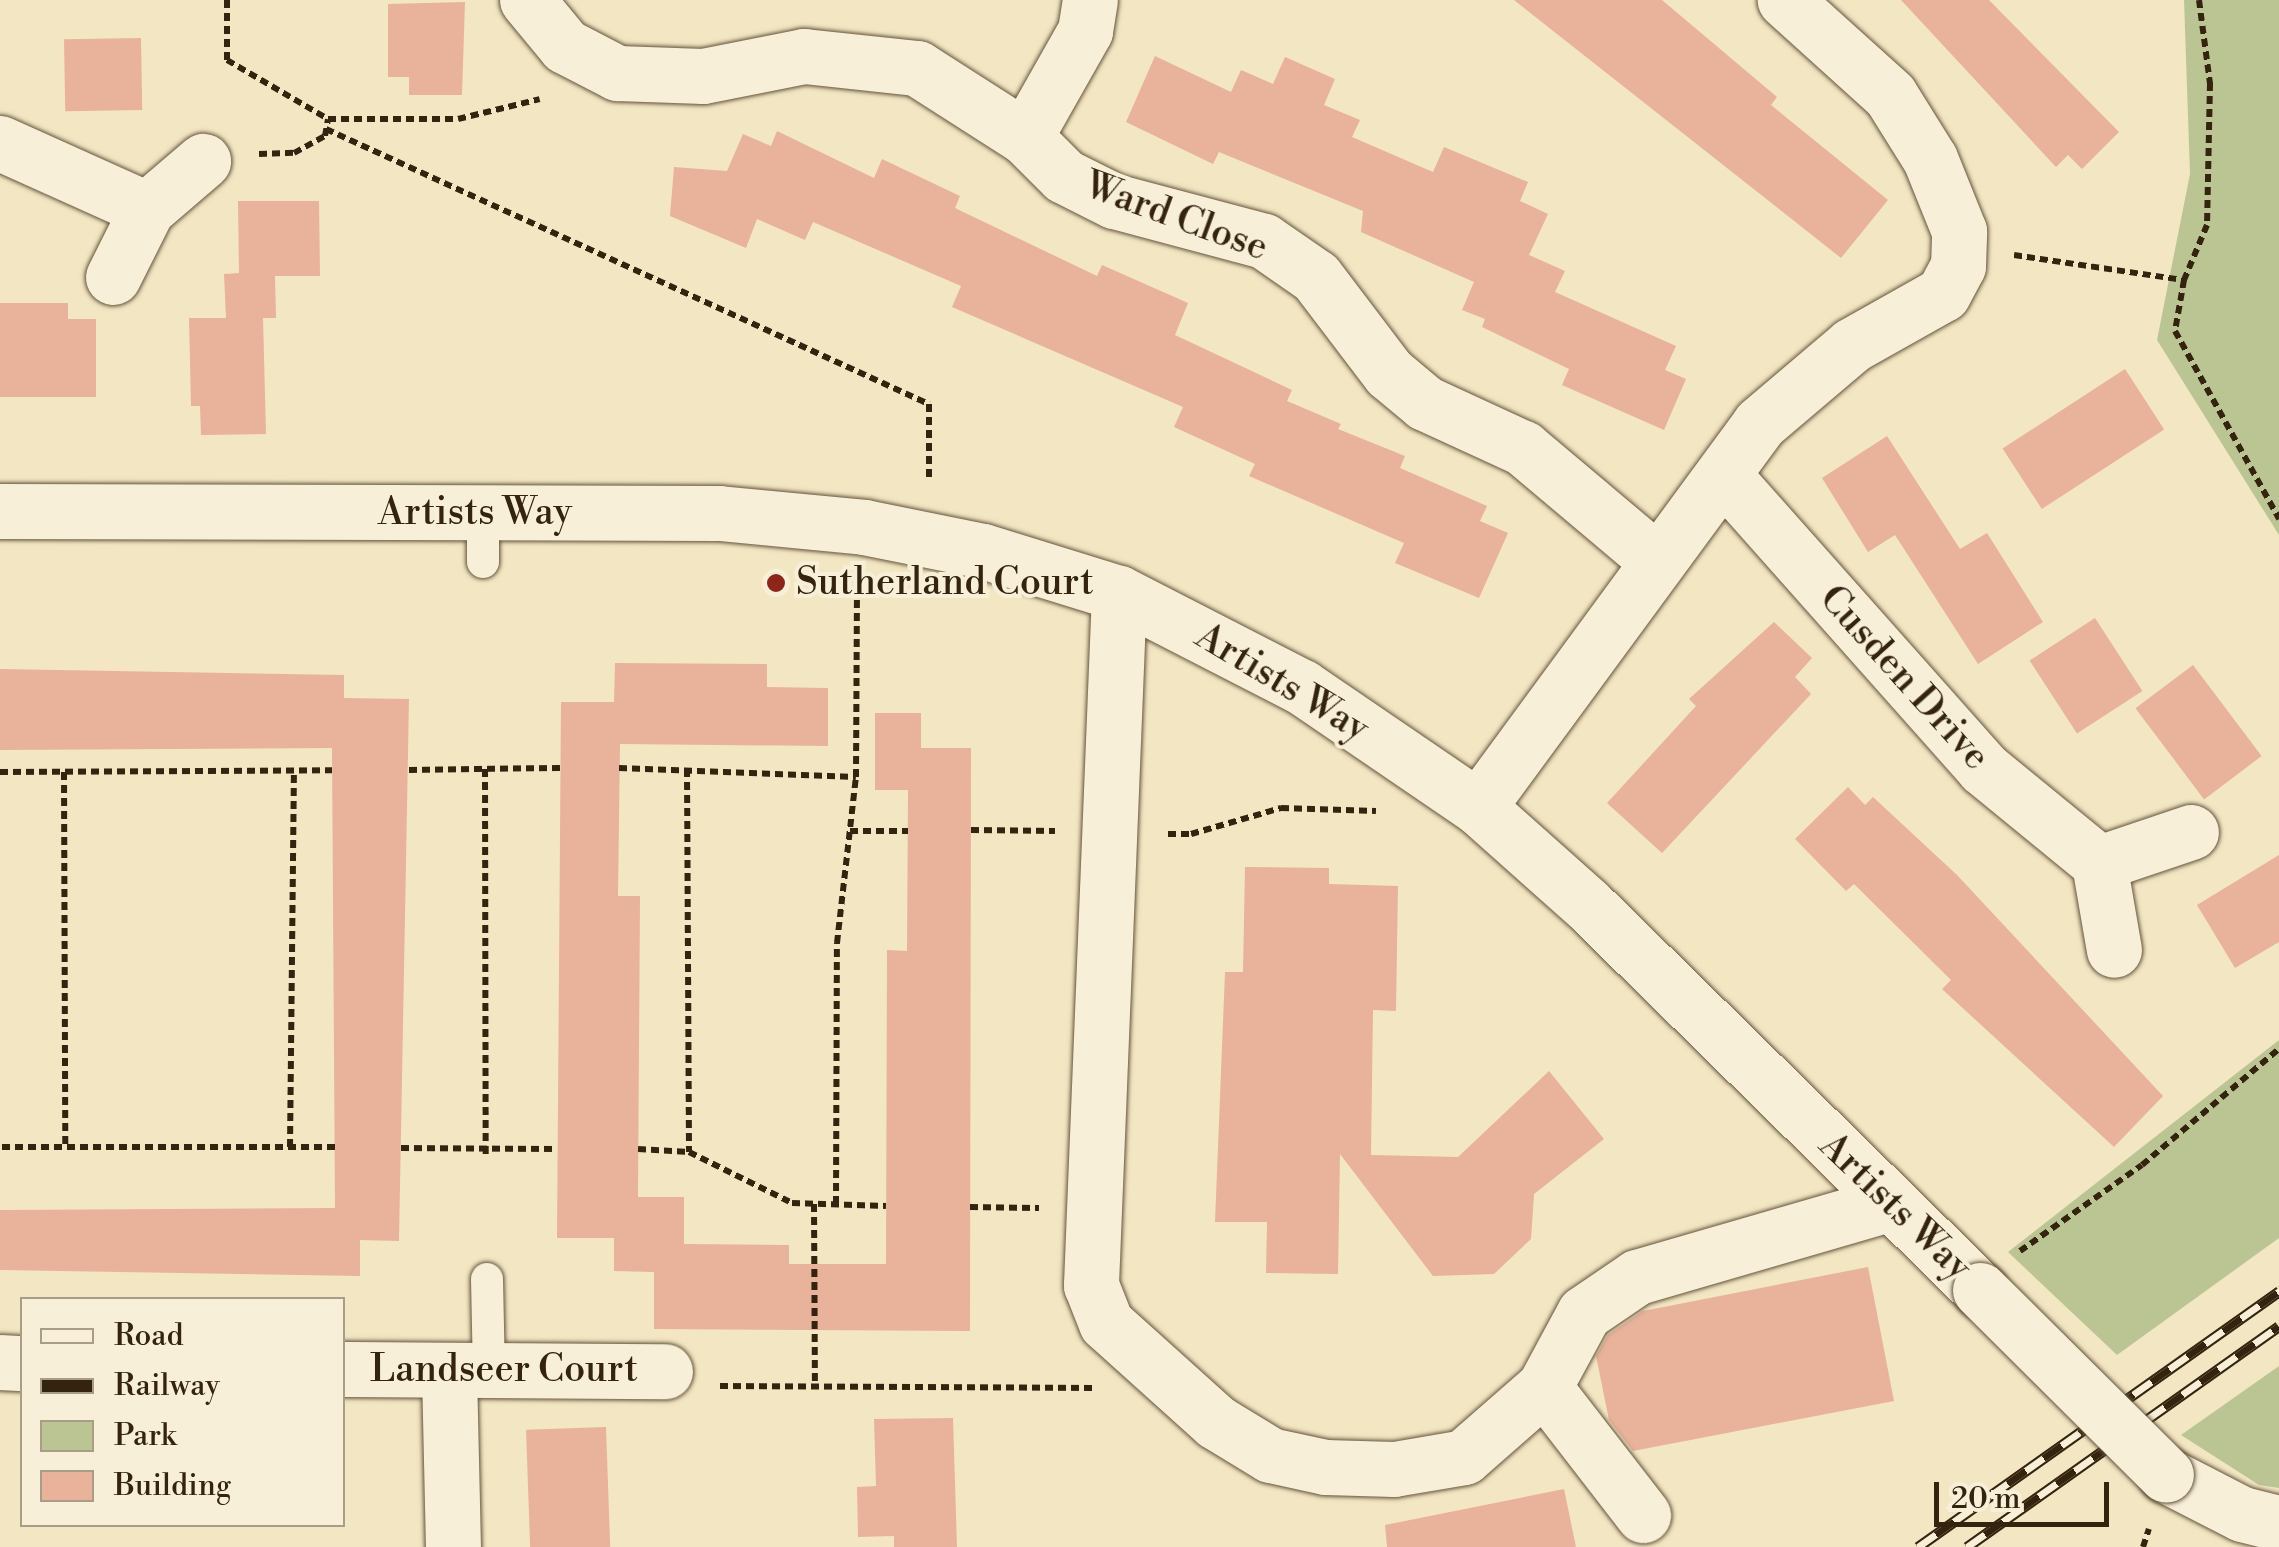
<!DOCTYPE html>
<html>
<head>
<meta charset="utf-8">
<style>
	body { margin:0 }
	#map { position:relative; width:2279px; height:1547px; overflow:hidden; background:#f3e6c3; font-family:"Libre Bodoni",serif }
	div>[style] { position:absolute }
	.green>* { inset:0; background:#bbc594 }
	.building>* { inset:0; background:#e8b29b; transform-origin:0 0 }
	.path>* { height:6px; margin-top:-3px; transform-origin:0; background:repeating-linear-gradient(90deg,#34230e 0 8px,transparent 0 13px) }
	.roads { filter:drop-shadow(0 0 2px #64543b) drop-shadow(0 0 2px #64543b) }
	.lane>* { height:32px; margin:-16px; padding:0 16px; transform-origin:16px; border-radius:16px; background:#f7efd8 }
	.street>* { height:55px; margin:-27.5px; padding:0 27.5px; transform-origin:27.5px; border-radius:27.5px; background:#f7efd8 }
	.rail>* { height:11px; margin-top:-5.5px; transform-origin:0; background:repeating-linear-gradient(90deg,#f7efd8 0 22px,#34230e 0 44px); box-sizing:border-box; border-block:2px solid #34230e }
	.bridges { filter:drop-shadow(0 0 2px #64543b) drop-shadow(0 0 2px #64543b) }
	.street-bridge>* { height:55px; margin:-27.5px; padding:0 27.5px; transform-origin:27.5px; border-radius:27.5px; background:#f7efd8 }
	.dots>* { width:28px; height:28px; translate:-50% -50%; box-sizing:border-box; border:5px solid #f7efd8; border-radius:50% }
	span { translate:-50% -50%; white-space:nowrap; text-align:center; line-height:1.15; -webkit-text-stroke:8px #f7efd8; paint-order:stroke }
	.street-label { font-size:38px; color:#34230e }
	.poi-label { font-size:38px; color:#34230e }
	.left { translate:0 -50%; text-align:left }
	.legend { position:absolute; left:20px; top:1297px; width:325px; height:230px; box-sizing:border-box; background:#f7efd8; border:2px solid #a99d87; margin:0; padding:12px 18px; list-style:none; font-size:30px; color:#34230e }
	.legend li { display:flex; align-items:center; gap:20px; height:50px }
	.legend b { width:50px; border:2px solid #a99d87 }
	.scale { position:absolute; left:1934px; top:1482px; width:175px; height:45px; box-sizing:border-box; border:5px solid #34230e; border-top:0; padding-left:12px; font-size:30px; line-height:35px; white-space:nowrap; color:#34230e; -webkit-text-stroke:8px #f7efd8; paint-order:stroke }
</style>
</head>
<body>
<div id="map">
	<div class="green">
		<i style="clip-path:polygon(2184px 0,2279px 0,2279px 535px,2157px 340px,2190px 174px)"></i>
		<i style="clip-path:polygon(2279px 1040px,2279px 1238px,2117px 1355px,2008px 1252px)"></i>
		<i style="clip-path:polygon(2279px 1366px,2279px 1488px,2259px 1485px,2181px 1435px)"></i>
	</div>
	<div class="building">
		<i style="clip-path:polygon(1514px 0,1662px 0,1777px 97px,1771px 105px,1888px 200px,1841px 258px)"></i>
		<i style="clip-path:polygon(1901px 0,1989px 0,2119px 132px,2082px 169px,2068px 155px,2056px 167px)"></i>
		<i style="clip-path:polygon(465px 2px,462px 95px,409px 95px,409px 77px,388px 77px,388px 4px)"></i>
		<i style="left:141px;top:38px;width:72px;height:77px;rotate:89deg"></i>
		<i style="clip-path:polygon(1155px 56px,1231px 92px,1241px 70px,1273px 84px,1285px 57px,1335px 79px,1324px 105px,1360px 120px,1352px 137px,1433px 172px,1444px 147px,1528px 182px,1520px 201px,1548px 214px,1529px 255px,1565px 271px,1555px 292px,1676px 346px,1665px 370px,1686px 379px,1664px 430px,1562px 385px,1569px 369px,1482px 327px,1485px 319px,1462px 310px,1474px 282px,1361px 232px,1363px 211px,1219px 152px,1213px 164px,1126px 122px)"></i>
		<i style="clip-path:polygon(777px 131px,874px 178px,882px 159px,960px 196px,955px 208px,1097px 276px,1102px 265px,1188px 303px,1175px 335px,1292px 390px,1287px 401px,1341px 424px,1338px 429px,1405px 456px,1400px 468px,1487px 506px,1480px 521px,1508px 533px,1479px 598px,1395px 563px,1404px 543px,1249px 476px,1255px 464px,1174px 427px,1183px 407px,952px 307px,961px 286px,813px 222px,805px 240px,757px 219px,746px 248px,670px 216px,674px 167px,727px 171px,743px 134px,771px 146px)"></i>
		<i style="clip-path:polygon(238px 201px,319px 201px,320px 276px,275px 276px,276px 318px,263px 318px,266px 434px,201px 435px,200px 406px,191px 406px,189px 318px,226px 318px,224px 274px,239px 273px)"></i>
		<i style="clip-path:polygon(0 303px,68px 303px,68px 319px,96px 319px,96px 397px,0 397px)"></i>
		<i style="left:2125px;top:369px;width:72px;height:146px;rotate:57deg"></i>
		<i style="clip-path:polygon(1887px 436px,1960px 549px,1987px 533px,2043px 622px,1978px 664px,1895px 535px,1868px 552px,1822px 478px)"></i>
		<i style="left:2095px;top:618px;width:87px;height:78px;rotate:57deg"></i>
		<i style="clip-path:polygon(1774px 622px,1812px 658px,1795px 677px,1811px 694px,1662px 853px,1607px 803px,1696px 706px,1689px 699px)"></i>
		<i style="clip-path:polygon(615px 663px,767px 664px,767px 687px,828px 688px,828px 746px,620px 744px,618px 896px,640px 896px,638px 1197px,684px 1197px,684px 1244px,789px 1245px,789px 1264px,886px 1264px,887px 950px,907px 951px,908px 790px,875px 790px,875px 713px,921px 713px,921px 748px,971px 748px,970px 1331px,654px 1329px,654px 1272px,614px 1271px,614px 1238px,557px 1238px,561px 702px,614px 702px)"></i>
		<i style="left:2193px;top:665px;width:114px;height:72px;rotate:53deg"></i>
		<i style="clip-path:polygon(0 669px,344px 675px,344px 698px,409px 699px,399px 1241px,360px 1240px,360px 1276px,0 1270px,0 1210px,335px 1208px,332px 748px,0 750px)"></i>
		<i style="clip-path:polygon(1848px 787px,1865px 805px,1873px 797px,1957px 875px,2163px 1096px,2114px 1147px,1942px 989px,1951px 980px,1854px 884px,1846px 891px,1795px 839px)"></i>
		<i style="clip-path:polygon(2279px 855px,2279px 942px,2235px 968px,2197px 905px)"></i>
		<i style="clip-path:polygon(1245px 867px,1329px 868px,1329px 884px,1398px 886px,1396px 1011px,1373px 1010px,1371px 1155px,1458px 1157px,1549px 1071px,1604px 1139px,1534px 1194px,1531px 1239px,1494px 1274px,1433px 1276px,1340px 1154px,1338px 1274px,1266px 1273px,1267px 1222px,1215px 1222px,1225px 972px,1243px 972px)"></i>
		<i style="clip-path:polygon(1868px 1267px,1894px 1401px,1633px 1451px,1609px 1420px,1596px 1356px,1608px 1335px,1643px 1311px)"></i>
		<i style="clip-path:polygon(953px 1418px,957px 1547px,894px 1547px,894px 1536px,858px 1537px,857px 1487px,876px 1486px,874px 1419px)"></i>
		<i style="left:606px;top:1427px;width:120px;height:80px;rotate:88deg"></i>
		<i style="clip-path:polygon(1564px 1489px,1576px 1547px,1387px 1547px,1385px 1525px)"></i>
	</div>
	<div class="path">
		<i style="left:227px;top:0;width:60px;rotate:90deg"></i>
		<i style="left:227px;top:60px;width:117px;rotate:30.3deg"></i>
		<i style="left:2199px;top:0;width:84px;rotate:82.5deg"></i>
		<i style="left:2210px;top:83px;width:142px;rotate:91.2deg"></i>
		<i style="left:2207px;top:225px;width:60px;rotate:112.7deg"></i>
		<i style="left:2184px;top:280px;width:52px;rotate:100deg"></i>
		<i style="left:2175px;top:331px;width:215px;rotate:61deg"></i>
		<i style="left:326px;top:129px;width:663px;rotate:24.52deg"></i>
		<i style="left:929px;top:404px;width:77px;rotate:90deg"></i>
		<i style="left:259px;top:154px;width:35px;rotate:-2deg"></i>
		<i style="left:294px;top:153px;width:35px;rotate:-29deg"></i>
		<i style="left:325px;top:136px;width:17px;rotate:-80deg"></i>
		<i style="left:328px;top:119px;width:130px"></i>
		<i style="left:458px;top:119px;width:84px;rotate:-13.7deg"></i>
		<i style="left:2014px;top:255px;width:172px;rotate:8.4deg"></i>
		<i style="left:619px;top:768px;width:237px;rotate:2.2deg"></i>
		<i style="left:485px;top:769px;width:390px;rotate:89.9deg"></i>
		<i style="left:687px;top:769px;width:383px;rotate:89.7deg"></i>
		<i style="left:409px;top:770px;width:151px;rotate:-0.8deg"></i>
		<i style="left:0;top:772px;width:332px;rotate:-0.3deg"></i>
		<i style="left:64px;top:772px;width:376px;rotate:89.8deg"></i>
		<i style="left:971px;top:830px;width:84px;rotate:0.7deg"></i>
		<i style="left:850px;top:831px;width:58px"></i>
		<i style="left:1168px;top:834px;width:23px"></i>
		<i style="left:1191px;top:834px;width:94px;rotate:-16.1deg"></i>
		<i style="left:1281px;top:808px;width:95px;rotate:1.8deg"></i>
		<i style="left:2px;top:1147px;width:333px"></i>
		<i style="left:290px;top:1147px;width:377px;rotate:-89.4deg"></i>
		<i style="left:401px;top:1148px;width:156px;rotate:0.4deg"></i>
		<i style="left:638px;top:1149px;width:51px;rotate:3.4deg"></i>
		<i style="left:689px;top:1152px;width:115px;rotate:26.3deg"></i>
		<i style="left:792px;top:1203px;width:94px;rotate:1.8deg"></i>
		<i style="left:814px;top:1204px;width:185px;rotate:89.7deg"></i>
		<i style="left:836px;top:1204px;width:261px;rotate:-89.8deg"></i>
		<i style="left:837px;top:943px;width:167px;rotate:-83.5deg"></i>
		<i style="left:856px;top:777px;width:194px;rotate:-89.7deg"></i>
		<i style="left:970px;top:1207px;width:69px;rotate:0.8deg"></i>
		<i style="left:2020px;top:1251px;width:149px;rotate:-35.2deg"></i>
		<i style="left:2142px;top:1165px;width:180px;rotate:-40.3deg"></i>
		<i style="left:720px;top:1386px;width:373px;rotate:0.3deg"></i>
		<i style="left:2143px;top:1547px;width:19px;rotate:-72deg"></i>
	</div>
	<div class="roads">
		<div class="lane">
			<i style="left:483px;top:562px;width:48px;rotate:-90deg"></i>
			<i style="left:487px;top:1279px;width:92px;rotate:88.8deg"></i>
		</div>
		<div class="street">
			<i style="left:527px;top:0;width:60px;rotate:50.4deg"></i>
			<i style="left:565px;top:46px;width:59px;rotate:27.4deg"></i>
			<i style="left:617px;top:73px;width:86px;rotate:2deg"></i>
			<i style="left:703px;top:76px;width:103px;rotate:-11.2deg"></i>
			<i style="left:804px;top:56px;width:114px;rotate:6.1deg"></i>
			<i style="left:917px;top:68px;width:128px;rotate:32.6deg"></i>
			<i style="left:1025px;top:137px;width:55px;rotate:45deg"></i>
			<i style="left:1064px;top:176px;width:56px;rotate:26.6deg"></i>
			<i style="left:1114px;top:201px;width:155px;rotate:14.9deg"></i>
			<i style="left:1264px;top:241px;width:63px;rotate:34.7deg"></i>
			<i style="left:1316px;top:277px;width:121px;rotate:52.8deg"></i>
			<i style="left:1389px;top:373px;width:47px;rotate:39.8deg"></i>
			<i style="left:1425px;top:403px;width:108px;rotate:24.7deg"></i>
			<i style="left:1523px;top:448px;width:175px;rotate:40.1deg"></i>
			<i style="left:1025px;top:137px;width:122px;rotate:-60.5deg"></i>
			<i style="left:1085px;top:31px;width:31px;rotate:-81deg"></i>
			<i style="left:0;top:143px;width:161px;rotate:24.2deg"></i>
			<i style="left:147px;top:209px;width:74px;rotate:-40.6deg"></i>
			<i style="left:113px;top:277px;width:76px;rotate:-63.4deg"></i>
			<i style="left:1725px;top:477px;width:389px;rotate:48.4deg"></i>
			<i style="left:1983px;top:768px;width:150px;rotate:39.3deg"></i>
			<i style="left:2099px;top:863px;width:88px;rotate:80.2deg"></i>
			<i style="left:0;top:511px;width:719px;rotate:0.16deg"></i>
			<i style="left:719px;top:513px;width:146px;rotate:5.5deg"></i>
			<i style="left:864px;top:527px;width:121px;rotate:11.4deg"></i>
			<i style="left:983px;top:551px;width:142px;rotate:17.2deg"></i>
			<i style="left:1119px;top:593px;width:206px;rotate:27.2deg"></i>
			<i style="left:1302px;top:687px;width:213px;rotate:34.3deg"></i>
			<i style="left:1478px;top:807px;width:147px;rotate:41.7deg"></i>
			<i style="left:1588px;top:905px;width:549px;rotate:44.48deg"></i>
			<i style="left:1119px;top:593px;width:693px;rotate:92.32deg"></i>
			<i style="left:1091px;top:1285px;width:41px;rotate:68.5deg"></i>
			<i style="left:1106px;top:1323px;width:148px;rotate:42deg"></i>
			<i style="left:1216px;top:1422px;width:63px;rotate:31.4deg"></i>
			<i style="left:1270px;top:1455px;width:56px;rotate:12.3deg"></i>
			<i style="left:1325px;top:1467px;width:69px;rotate:1.7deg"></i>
			<i style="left:1394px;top:1469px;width:71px;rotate:-9.7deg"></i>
			<i style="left:1464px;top:1457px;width:106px;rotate:-41.2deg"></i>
			<i style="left:1544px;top:1387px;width:84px;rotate:-61.6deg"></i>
			<i style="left:1584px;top:1313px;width:64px;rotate:-34.2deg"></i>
			<i style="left:1637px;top:1277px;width:265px;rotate:-16.2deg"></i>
			<i style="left:1478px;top:807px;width:475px;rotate:-53.7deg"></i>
			<i style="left:1759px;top:424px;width:122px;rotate:-40.3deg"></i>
			<i style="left:1852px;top:345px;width:104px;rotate:-29.3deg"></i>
			<i style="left:1943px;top:294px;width:32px;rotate:-62deg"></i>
			<i style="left:1958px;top:266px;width:35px;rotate:-88deg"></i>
			<i style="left:1959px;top:231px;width:78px;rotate:-111.9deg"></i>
			<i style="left:1930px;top:159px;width:75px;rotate:-122deg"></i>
			<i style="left:1890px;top:95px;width:142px;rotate:-137.9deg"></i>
			<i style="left:2099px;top:863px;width:97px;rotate:-18.6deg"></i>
			<i style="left:0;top:1362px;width:22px;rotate:3deg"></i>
			<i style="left:342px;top:1369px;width:323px;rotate:0.4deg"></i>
			<i style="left:449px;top:1372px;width:175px;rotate:88.7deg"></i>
			<i style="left:1544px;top:1387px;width:162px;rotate:52.3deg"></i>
			<i style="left:2166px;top:1475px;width:85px;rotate:27.2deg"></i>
			<i style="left:2242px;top:1514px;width:38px;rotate:14deg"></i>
		</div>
	</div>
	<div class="rail">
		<i style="left:1918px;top:1547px;width:443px;rotate:-35.3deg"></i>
		<i style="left:1967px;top:1547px;width:382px;rotate:-35.3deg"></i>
	</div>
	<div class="bridges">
		<div class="street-bridge">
			<i style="left:1980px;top:1290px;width:262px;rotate:44.8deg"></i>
		</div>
	</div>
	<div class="dots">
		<i style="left:776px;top:583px;background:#8f2418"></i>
	</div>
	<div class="street-label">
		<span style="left:1176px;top:217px;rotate:20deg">Ward Close</span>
		<span style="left:475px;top:513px">Artists Way</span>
		<span style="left:1904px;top:678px;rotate:48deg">Cusden Drive</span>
		<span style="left:1282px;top:683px;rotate:31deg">Artists Way</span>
		<span style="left:1895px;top:1207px;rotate:44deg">Artists Way</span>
		<span style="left:504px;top:1370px">Landseer Court</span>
	</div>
	<div class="poi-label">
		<span class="left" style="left:796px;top:583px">Sutherland Court</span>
	</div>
	<ul class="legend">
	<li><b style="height:12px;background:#f7efd8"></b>Road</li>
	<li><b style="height:12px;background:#34230e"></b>Railway</li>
	<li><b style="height:28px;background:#bbc594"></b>Park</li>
	<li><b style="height:28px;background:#e8b29b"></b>Building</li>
	</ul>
	<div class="scale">20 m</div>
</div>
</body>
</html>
